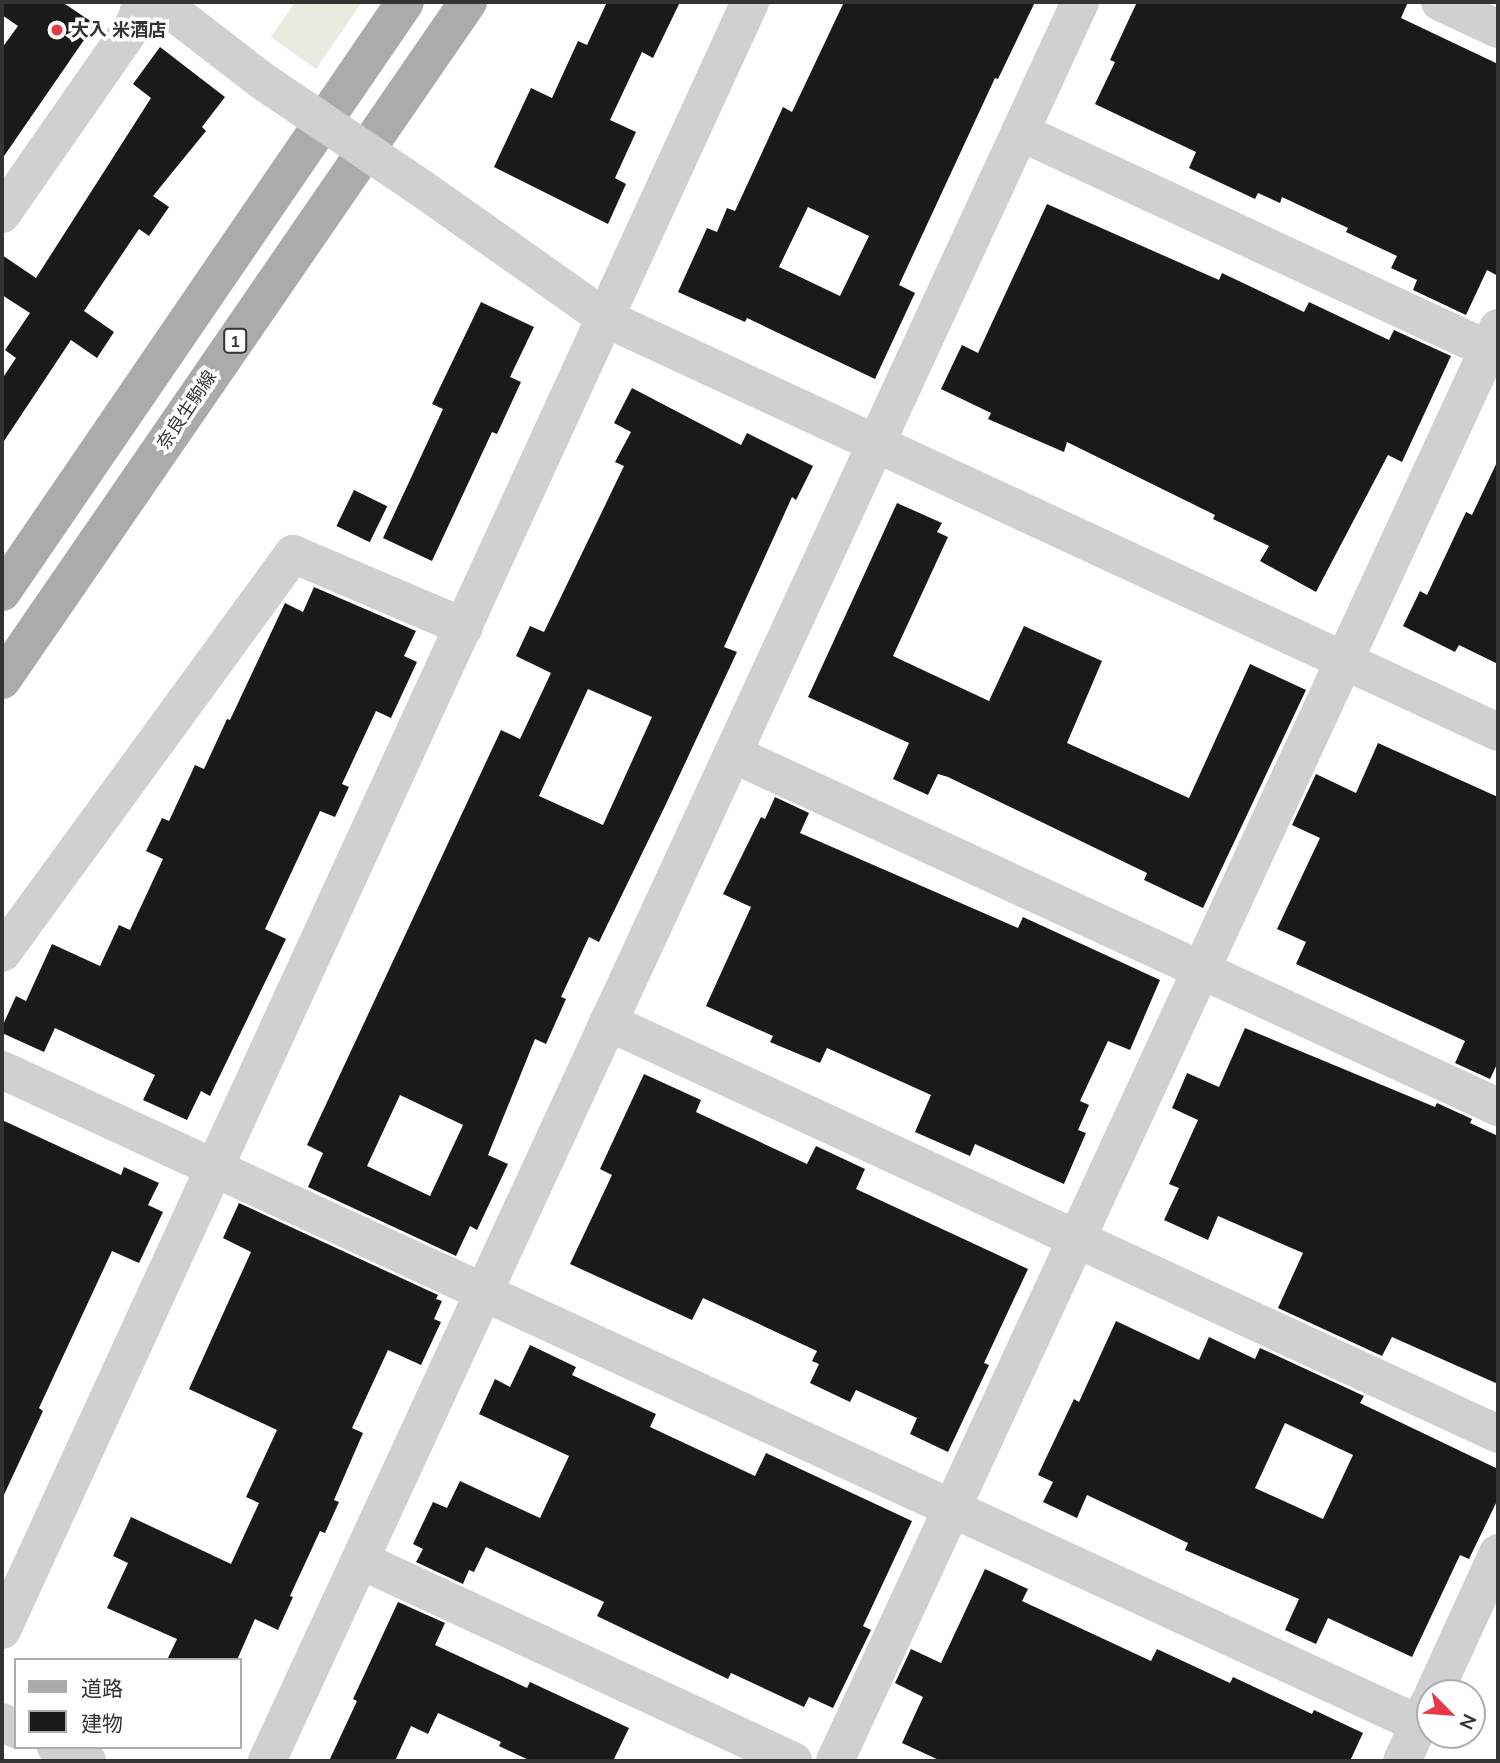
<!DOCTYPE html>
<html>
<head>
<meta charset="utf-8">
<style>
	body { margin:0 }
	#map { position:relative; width:1500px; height:1763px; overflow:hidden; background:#fff; font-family:Mulish,"Noto Sans JP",sans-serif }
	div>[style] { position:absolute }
	.green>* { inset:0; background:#e6ecdf }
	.building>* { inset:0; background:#1a1a1a; transform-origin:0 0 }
	.minor>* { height:38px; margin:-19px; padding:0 19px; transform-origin:19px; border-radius:19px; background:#d0d0d0 }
	.tertiary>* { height:38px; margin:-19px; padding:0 19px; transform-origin:19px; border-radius:19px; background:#d0d0d0 }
	.primary>* { height:38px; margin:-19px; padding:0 19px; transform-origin:19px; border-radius:19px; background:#ababab }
	.tertiary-bridge>* { height:38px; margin:-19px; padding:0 19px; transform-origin:19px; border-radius:19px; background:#d0d0d0 }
	.dots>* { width:19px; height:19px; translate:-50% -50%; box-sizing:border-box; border:4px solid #fff; border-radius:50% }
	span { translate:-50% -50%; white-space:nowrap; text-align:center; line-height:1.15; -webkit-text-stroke:7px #fff; paint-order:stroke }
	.shield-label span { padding:2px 5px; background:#fff; border:2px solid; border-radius:5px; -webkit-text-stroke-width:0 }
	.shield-label { font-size:16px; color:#333; font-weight:700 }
	.poi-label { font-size:18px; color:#333; font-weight:700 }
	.left { translate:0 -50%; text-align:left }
	.street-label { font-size:18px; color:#333 }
	.frame { position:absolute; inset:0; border:4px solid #333; pointer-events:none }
	.legend { position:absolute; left:14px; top:1658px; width:228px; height:91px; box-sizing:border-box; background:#fff; border:2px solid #adadad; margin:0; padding:9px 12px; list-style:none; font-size:21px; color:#333 }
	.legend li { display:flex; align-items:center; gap:14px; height:35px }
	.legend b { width:35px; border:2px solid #adadad }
	.north { position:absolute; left:1416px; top:1679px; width:70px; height:70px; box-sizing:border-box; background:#fff; border:2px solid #adadad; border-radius:50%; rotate:115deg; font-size:19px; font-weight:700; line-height:28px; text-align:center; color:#333 }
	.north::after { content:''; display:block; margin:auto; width:24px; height:32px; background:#e63946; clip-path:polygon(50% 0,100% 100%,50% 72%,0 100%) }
</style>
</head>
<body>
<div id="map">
	<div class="green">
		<i style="clip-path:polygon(295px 2px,362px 2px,316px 69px,271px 37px)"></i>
	</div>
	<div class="building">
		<i style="clip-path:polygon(2px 2px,62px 2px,95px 24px,2px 159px,2px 48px,18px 26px,2px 15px)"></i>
		<i style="clip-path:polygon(607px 2px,680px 2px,653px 58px,642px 52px,610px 120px,636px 132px,615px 178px,626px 184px,608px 224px,494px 167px,531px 88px,552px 98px,578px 41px,587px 45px)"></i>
		<i style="clip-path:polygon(evenodd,844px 2px,1035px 2px,998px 79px,995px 78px,899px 285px,915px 293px,875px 379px,747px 318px,745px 322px,678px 292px,707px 228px,717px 232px,727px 208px,735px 211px,783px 107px,792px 112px,844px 2px,808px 207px,869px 236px,840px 296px,779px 267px,808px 207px)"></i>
		<i style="clip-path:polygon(1137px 2px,1408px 2px,1401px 18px,1498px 64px,1498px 276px,1487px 270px,1466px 315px,1413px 290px,1417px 280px,1391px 268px,1397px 256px,1346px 232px,1348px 228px,1282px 197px,1280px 203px,1258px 193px,1255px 199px,1189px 168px,1196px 152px,1095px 104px,1115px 62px,1110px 60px)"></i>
		<i style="clip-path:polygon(160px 47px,225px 97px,202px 127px,206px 131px,153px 196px,169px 207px,149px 236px,139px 229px,84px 311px,114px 332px,97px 358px,71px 340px,2px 444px,2px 379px,16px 358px,5px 350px,30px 313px,2px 295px,2px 255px,36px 278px,151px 98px,133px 84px)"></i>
		<i style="clip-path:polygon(1047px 204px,1219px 280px,1222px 273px,1304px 312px,1309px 302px,1389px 340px,1394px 330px,1451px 356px,1402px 462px,1388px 455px,1316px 592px,1260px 561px,1269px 546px,1213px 519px,1215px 515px,1067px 442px,1064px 452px,988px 419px,991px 413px,941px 389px,962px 345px,978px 353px)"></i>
		<i style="clip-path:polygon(481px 302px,534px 327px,510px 377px,521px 382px,497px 434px,492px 432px,432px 561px,383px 538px,443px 409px,432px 404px)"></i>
		<i style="clip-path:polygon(evenodd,632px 388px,741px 445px,747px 433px,813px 466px,796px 500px,792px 497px,724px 647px,737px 652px,666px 804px,599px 942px,589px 937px,561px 997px,566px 999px,546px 1044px,535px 1039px,488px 1155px,508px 1164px,477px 1230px,470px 1226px,456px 1256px,308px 1187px,323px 1153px,307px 1145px,501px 730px,520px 739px,551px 673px,516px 656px,530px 626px,544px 632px,624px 466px,615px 462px,631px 432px,614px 423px,632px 388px,588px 689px,652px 717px,603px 825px,539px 796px,588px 689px,632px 388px,400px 1095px,463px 1125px,430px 1196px,367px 1166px,400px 1095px)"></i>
		<i style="clip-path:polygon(1498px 460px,1498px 664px,1459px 645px,1455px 652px,1403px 626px,1420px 591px,1427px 595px,1466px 512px,1472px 515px)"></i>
		<i style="left:354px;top:490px;width:37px;height:40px;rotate:26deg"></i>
		<i style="clip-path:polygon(897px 503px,942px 523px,937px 532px,948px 537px,893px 656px,989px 701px,1024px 626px,1102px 661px,1067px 743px,1189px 798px,1250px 664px,1306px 690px,1203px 908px,1144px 880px,1147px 873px,948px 777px,938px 774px,928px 795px,893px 779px,909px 743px,808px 697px)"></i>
		<i style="clip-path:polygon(314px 587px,416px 631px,404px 656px,417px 662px,391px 718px,376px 711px,342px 784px,349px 787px,335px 817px,320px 811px,265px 929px,286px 939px,210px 1096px,201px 1091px,187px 1120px,143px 1100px,155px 1075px,55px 1028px,44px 1052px,2px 1033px,2px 1027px,16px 996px,26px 1001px,52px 944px,100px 966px,119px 925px,130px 930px,163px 859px,146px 851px,162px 818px,169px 821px,195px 765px,204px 769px,227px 719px,230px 720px,285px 603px,303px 612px)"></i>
		<i style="clip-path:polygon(1378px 743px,1498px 797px,1498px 1062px,1490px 1079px,1455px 1063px,1465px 1041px,1296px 964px,1306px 942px,1277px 929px,1320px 838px,1292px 825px,1316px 774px,1356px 793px)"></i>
		<i style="clip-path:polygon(775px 797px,809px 813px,800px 833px,1018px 928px,1023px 917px,1160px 980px,1130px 1050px,1108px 1041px,1080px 1101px,1089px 1105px,1078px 1130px,1086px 1133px,1064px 1184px,975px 1144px,970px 1156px,915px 1132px,931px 1095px,827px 1048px,820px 1063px,770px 1042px,773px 1036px,706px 1006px,751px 907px,723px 894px,761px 817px,765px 819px)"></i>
		<i style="clip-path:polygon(1245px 1028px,1435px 1107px,1437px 1103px,1472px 1119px,1470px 1123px,1498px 1136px,1498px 1384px,1392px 1337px,1382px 1356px,1278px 1308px,1303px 1253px,1218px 1216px,1208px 1240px,1164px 1220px,1179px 1188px,1169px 1184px,1198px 1120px,1172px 1108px,1187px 1073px,1219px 1087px)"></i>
		<i style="clip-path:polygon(644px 1074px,701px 1100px,696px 1112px,807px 1164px,816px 1146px,865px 1169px,856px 1189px,1028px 1269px,984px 1363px,989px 1365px,948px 1452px,910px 1434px,917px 1418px,856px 1390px,850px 1402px,810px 1383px,819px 1364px,812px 1361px,817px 1351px,703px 1298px,692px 1320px,570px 1264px,612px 1175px,600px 1169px)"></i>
		<i style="clip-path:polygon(2px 1120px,121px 1175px,124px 1167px,159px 1183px,148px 1205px,163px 1212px,139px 1263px,112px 1251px,39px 1408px,43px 1411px,2px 1499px)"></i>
		<i style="clip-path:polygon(239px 1203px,438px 1295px,436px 1299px,442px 1301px,434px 1319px,441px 1322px,421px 1365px,388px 1350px,352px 1428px,363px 1433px,334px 1500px,339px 1502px,325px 1533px,320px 1531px,290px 1596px,293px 1597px,278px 1630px,255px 1619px,237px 1660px,167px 1660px,177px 1639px,107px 1608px,128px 1563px,113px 1556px,131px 1517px,231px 1564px,259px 1503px,246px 1497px,277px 1430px,189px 1389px,251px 1252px,223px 1238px)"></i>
		<i style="clip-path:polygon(evenodd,1116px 1321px,1199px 1360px,1209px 1337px,1255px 1359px,1260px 1348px,1364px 1396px,1360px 1403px,1498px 1469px,1498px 1499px,1469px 1559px,1460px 1555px,1412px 1657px,1328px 1618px,1316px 1644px,1285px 1630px,1299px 1599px,1185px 1550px,1188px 1543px,1087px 1495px,1077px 1518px,1043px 1502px,1053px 1482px,1038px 1475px,1074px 1399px,1079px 1402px,1116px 1321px,1285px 1423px,1353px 1455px,1323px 1519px,1255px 1488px,1285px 1423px)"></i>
		<i style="clip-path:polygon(530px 1345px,576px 1367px,572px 1375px,656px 1414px,650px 1427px,755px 1476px,766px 1453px,912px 1521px,863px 1626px,871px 1630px,833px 1708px,809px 1697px,804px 1707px,731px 1673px,728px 1679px,678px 1655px,597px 1616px,604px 1602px,486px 1547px,474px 1572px,469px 1570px,463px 1584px,416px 1562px,423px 1549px,413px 1544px,433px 1502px,447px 1508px,460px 1481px,540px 1518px,569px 1456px,479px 1414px,495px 1379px,510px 1387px)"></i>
		<i style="clip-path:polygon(985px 1569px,1028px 1589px,1022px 1601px,1151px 1661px,1157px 1649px,1230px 1683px,1233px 1677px,1312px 1714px,1314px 1710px,1363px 1733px,1350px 1761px,941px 1761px,902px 1743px,923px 1697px,895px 1683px,911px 1649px,941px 1663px)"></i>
		<i style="clip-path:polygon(398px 1602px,445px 1623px,435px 1645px,527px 1688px,530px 1682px,629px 1728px,613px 1761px,531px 1761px,499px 1746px,501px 1742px,438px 1713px,428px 1734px,411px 1726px,395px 1761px,329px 1761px,357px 1701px,353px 1699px)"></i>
	</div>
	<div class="minor">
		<i style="left:1440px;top:2px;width:64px;rotate:25deg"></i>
		<i style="left:1020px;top:132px;width:527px;rotate:24.91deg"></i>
		<i style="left:2px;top:214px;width:235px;rotate:-55.2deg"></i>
		<i style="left:136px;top:21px;width:20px;rotate:-75deg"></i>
		<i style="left:733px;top:754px;width:843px;rotate:24.77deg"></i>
		<i style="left:2px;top:953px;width:494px;rotate:-53.9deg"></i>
		<i style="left:293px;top:554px;width:186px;rotate:23.1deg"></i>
		<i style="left:608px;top:1022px;width:981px;rotate:24.84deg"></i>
		<i style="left:2px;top:1070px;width:1561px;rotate:24.78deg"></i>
		<i style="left:360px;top:1560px;width:478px;rotate:24.9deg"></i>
		<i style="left:2px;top:1630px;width:1792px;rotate:-65.32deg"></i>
		<i style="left:1434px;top:1693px;width:154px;rotate:-65.4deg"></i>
		<i style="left:2px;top:1722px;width:16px;rotate:27deg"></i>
		<i style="left:56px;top:1747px;width:34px;rotate:24deg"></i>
		<i style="left:267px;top:1761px;width:1938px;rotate:-65.19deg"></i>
		<i style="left:835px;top:1761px;width:1579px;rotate:-65.17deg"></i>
		<i style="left:1402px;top:1761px;width:64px;rotate:-65deg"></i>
	</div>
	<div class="tertiary">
		<i style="left:160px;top:2px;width:131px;rotate:37.6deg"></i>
		<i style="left:421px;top:188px;width:225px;rotate:35.2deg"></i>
		<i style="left:605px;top:318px;width:984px;rotate:24.87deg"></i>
	</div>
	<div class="primary">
		<i style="left:2px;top:592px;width:714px;rotate:-55.66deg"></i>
		<i style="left:2px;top:680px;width:823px;rotate:-55.5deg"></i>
	</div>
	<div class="tertiary-bridge">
		<i style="left:264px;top:82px;width:189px;rotate:34deg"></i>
	</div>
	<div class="dots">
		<i style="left:57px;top:30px;background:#e63946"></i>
	</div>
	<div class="shield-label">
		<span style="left:235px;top:341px">1</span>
	</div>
	<div class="poi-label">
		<span class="left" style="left:71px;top:30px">大入 米酒店</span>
	</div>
	<div class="street-label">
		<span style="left:187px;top:410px;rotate:-56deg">奈良生駒線</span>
	</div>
	<div class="frame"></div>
	<ul class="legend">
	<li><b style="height:9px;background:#ababab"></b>道路</li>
	<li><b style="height:19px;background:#1a1a1a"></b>建物</li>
	</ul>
	<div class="north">N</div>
</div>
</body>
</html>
